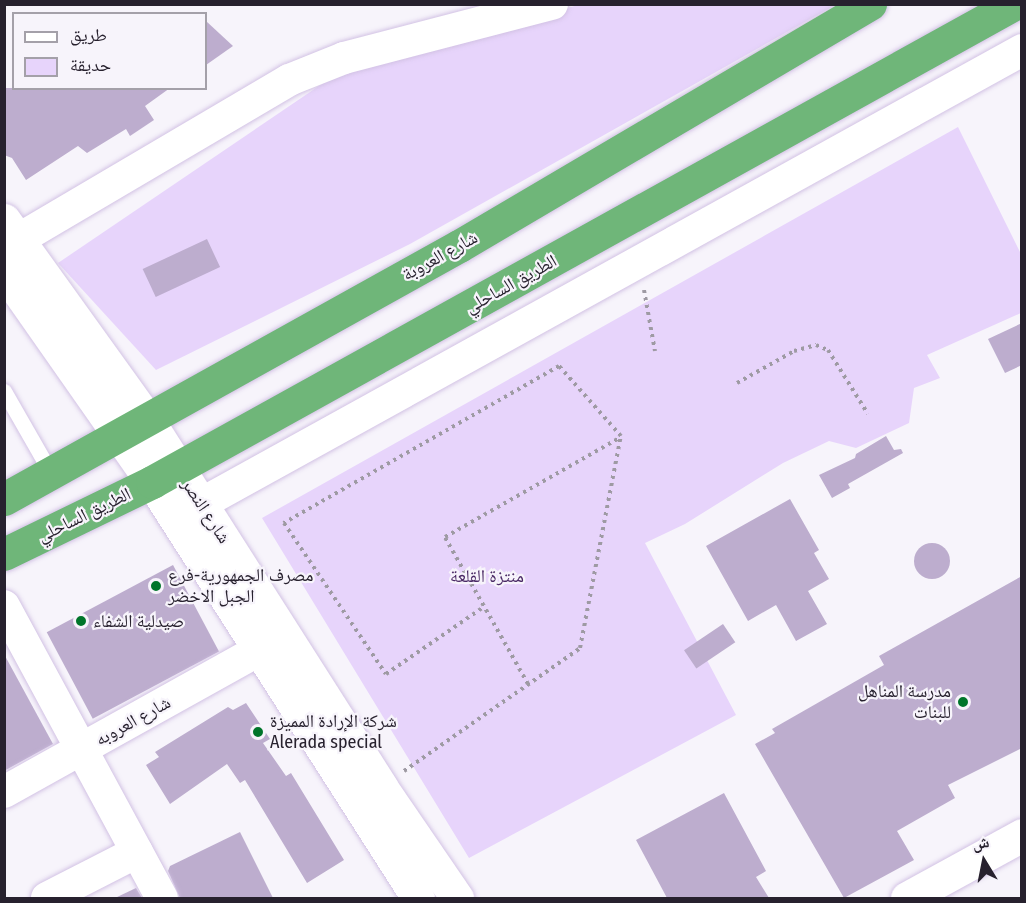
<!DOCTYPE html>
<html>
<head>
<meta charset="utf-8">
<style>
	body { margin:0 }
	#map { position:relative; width:1026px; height:903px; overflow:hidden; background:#f7f4fb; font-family:"Fira Sans Condensed","Noto Naskh Arabic",sans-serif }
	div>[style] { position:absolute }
	.green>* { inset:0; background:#e7d4fb }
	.building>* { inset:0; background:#bdadce; transform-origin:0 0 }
	.round { border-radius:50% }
	.path>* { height:4px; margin-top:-2px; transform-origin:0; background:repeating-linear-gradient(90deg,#9e9aa3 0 3px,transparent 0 7.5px) }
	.roads { filter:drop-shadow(0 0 2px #d2c2e4) drop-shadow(0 0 2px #d2c2e4) }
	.lane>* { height:15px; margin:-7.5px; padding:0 7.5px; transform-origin:7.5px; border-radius:7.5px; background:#fff }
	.street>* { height:32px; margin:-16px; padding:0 16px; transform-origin:16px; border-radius:16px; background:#fff }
	.secondary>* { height:33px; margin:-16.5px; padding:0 16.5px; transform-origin:16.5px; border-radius:16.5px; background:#fff }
	.highway>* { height:33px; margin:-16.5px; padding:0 16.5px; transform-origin:16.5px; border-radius:16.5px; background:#6fb679 }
	.dots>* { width:16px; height:16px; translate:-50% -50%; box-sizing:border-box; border:3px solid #f7f4fb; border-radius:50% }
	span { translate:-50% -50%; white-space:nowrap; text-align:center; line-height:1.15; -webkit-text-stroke:4.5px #f7f4fb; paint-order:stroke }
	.street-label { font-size:18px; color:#27212e }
	.poi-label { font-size:18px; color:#27212e }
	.left { translate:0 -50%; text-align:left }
	.right { translate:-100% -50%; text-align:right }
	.park-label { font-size:18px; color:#4b2a66 }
	.frame { position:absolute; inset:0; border:6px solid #27212e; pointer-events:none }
	.legend { position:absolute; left:12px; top:12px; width:195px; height:78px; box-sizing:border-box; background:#f7f4fb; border:2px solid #a4a0a9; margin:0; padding:8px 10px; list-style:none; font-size:18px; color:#27212e }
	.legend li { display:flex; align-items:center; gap:12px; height:30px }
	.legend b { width:30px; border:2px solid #a4a0a9 }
	.north { position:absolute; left:954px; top:831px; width:60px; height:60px; -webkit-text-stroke:4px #f7f4fb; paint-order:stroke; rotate:350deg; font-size:16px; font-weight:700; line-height:24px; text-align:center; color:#27212e }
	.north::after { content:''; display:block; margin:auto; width:21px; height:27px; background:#27212e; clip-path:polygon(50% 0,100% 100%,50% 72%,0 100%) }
</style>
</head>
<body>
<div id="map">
	<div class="green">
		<i style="clip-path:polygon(578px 5px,835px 5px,410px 244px,156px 370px,58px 263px,341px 71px)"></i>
		<i style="clip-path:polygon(958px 127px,1021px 254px,1021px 313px,927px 355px,940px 378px,914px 388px,909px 423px,856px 448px,829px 441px,783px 463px,685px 524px,645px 543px,736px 715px,469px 858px,262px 518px)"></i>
	</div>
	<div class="building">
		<i style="clip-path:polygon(206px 21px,233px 46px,206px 65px)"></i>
		<i style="clip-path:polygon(4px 88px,170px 88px,145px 106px,154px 120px,130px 136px,126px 129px,87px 153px,78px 146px,26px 180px,12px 158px,4px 155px)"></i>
		<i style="left:207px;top:239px;width:31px;height:71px;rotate:65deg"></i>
		<i style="clip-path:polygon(1022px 323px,1022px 365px,1005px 373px,988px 339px)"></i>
		<i style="clip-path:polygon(886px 436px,894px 450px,901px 449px,903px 453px,848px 484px,850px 488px,832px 498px,819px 475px,855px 458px,856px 454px)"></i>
		<i style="clip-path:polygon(790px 499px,819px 550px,814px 553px,829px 579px,808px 591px,827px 624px,796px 641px,776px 605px,748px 621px,706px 546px)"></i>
		<i class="round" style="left:914px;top:543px;width:36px;height:36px"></i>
		<i style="left:173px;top:565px;width:98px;height:143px;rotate:62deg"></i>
		<i style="clip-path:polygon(1022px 576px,1022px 748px,948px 785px,955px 798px,897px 831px,914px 860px,844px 898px,755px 744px,775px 733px,772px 729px,884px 665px,879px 656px)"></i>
		<i style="left:723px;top:624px;width:22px;height:47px;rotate:56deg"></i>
		<i style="clip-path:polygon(4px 654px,53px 744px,4px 771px)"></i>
		<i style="clip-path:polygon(246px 703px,270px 739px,263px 743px,286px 776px,291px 773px,344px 860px,307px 883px,245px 780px,240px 783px,227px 764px,170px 804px,146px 765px,159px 757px,155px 752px,228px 707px,233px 710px)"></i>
		<i style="clip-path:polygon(724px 793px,766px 871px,756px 877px,769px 898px,667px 898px,636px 840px)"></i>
		<i style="clip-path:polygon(240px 832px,273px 898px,180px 898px,168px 871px,170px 866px)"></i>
		<i style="clip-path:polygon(136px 888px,142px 898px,115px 898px)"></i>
	</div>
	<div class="path">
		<i style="left:644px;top:290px;width:62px;rotate:79.8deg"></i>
		<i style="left:737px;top:383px;width:65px;rotate:-29.3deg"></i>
		<i style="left:794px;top:351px;width:23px;rotate:-15deg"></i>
		<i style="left:816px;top:345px;width:13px;rotate:23deg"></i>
		<i style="left:828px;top:350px;width:75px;rotate:58deg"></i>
		<i style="left:528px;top:684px;width:169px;rotate:-119.5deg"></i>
		<i style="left:445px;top:537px;width:202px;rotate:-29.6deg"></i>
		<i style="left:404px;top:771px;width:215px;rotate:-34.9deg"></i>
		<i style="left:580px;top:648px;width:216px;rotate:-79.1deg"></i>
		<i style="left:621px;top:436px;width:94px;rotate:-131.5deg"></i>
		<i style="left:559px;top:366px;width:317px;rotate:150.3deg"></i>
		<i style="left:284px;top:523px;width:182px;rotate:56deg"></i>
		<i style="left:386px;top:674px;width:116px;rotate:-34.5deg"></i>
	</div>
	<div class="roads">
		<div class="lane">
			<i style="left:4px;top:391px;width:95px;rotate:60.2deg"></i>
		</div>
		<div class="street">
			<i style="left:4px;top:248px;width:331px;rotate:-30.5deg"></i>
			<i style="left:289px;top:80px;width:59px;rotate:-21.8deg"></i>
			<i style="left:344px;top:58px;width:215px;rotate:-14.6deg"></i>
			<i style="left:179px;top:516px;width:963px;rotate:-28.93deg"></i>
			<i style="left:4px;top:606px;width:332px;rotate:61.6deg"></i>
			<i style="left:4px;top:792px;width:294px;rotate:-29.1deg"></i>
			<i style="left:47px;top:898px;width:101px;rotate:-27.1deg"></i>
		</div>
		<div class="secondary">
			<i style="left:4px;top:220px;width:245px;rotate:54.3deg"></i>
			<i style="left:147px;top:419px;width:436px;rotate:57.5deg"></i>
			<i style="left:381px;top:787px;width:135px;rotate:55.6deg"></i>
			<i style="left:4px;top:271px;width:258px;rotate:55deg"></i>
			<i style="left:152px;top:482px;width:494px;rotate:57.4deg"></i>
			<i style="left:907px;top:898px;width:131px;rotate:-28.7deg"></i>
		</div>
		<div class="highway">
			<i style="left:4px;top:499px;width:521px;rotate:-29.08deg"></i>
			<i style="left:459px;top:246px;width:477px;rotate:-30.5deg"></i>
			<i style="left:4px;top:554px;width:165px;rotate:-25.9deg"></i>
			<i style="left:152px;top:482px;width:986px;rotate:-29.01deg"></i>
		</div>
	</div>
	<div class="dots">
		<i style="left:156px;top:586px;background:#00752a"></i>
		<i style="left:81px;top:621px;background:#00752a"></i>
		<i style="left:963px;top:702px;background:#00752a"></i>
		<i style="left:258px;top:732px;background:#00752a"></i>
	</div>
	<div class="street-label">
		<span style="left:440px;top:256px;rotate:-29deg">شارع العروبة</span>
		<span style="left:511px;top:284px;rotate:-29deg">الطريق الساحلي</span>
		<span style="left:206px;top:511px;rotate:57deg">شارع النصر</span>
		<span style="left:84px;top:515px;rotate:-26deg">الطريق الساحلي</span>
		<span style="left:133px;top:721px;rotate:-29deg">شارع العروبه</span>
	</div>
	<div class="poi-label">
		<span class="left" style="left:168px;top:586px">مصرف الجمهورية-فرع<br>الجبل الاخضر</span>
		<span class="left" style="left:93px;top:621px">صيدلية الشفاء</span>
		<span class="right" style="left:951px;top:702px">مدرسة المناهل<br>للبنات</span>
		<span class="left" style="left:270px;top:732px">شركة الإرادة المميزة<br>Alerada special</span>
	</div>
	<div class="park-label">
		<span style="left:487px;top:576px">منتزة القلعة</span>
	</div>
	<div class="frame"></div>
	<ul class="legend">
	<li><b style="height:8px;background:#fff"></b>طريق</li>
	<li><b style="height:16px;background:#e7d4fb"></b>حديقة</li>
	</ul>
	<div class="north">ش</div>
</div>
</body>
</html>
